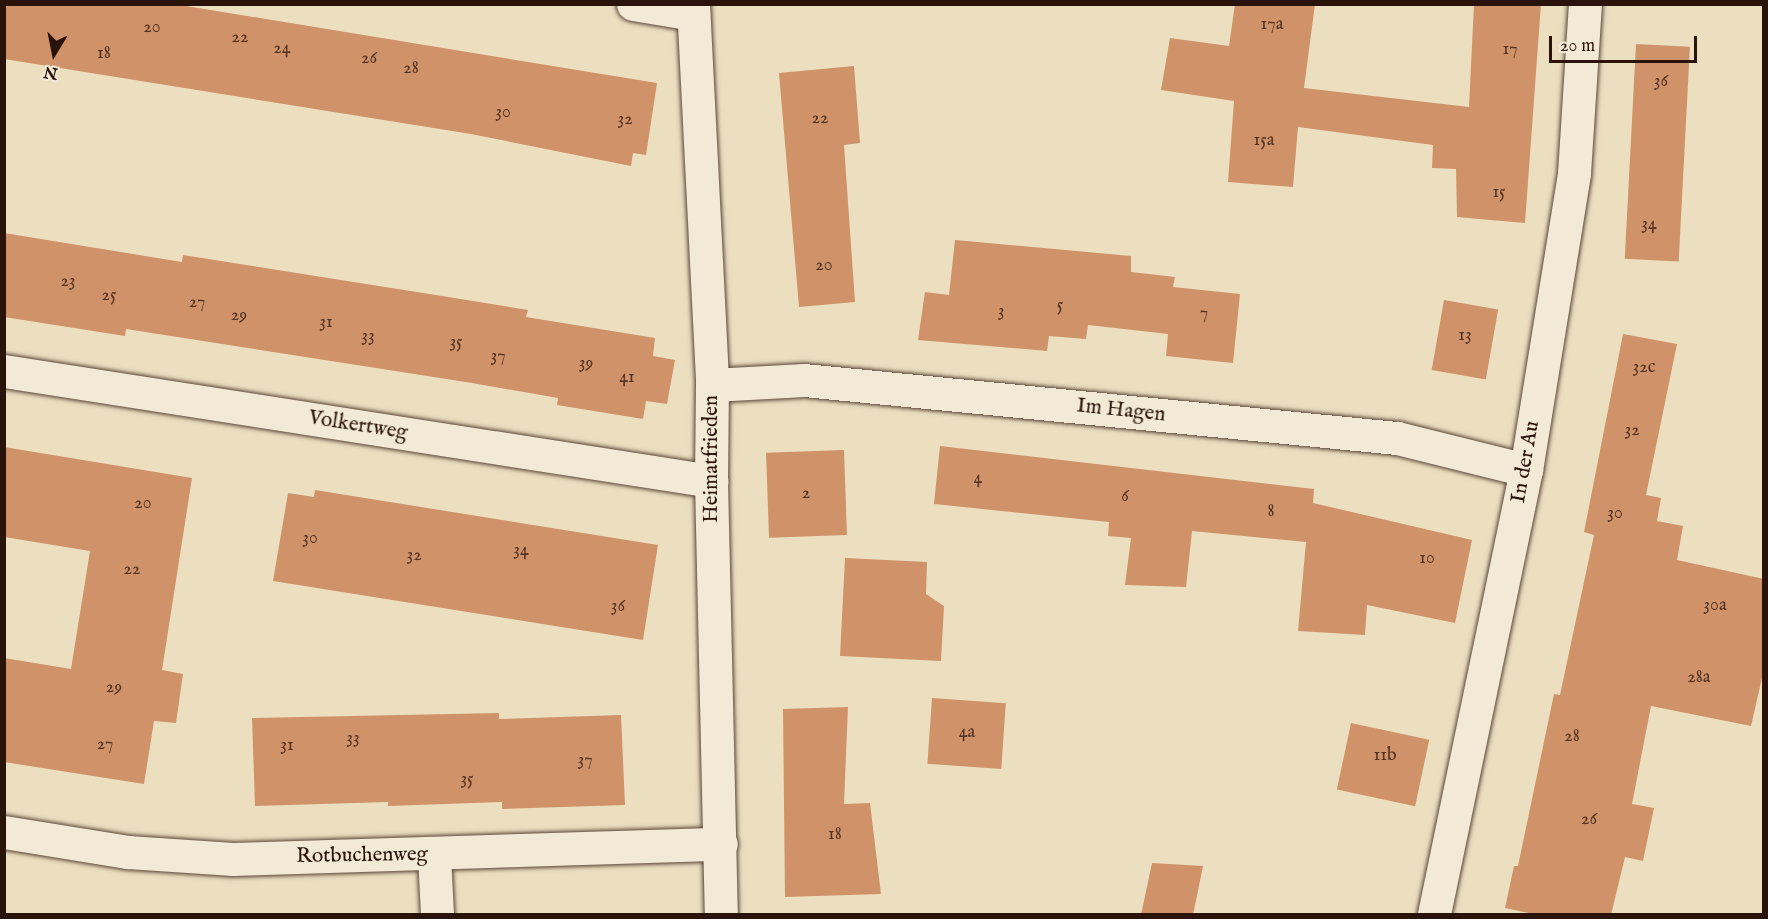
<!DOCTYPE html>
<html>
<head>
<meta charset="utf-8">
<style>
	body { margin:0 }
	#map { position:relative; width:1768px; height:919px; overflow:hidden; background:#ebdfc0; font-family:"IM FELL English",serif }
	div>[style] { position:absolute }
	.building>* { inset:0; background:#d09269; transform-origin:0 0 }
	.roads { filter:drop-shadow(0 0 2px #5a4638) drop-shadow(0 0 2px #5a4638) }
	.minor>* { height:33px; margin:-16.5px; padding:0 16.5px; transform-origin:16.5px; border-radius:16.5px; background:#f2ead6 }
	span { translate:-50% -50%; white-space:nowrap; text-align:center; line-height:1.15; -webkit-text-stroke:6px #f2ead6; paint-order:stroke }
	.number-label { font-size:18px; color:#533322 }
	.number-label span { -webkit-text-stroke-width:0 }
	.street-label { font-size:21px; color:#29130b }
	.frame { position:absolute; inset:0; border:6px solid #29130b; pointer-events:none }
	.north { position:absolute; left:24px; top:24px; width:60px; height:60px; -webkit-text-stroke:4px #f2ead6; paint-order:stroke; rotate:190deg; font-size:16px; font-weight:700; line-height:24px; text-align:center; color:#29130b }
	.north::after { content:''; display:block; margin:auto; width:21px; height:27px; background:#29130b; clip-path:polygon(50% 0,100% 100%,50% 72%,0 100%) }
	.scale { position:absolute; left:1549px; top:36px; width:148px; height:27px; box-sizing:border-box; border:3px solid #29130b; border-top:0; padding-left:8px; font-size:18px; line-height:21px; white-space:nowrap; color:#29130b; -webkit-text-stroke:4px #f2ead6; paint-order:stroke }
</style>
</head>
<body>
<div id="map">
	<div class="building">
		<i style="clip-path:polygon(4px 4px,174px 4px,657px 83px,646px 155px,633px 153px,631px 166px,471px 134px,4px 59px)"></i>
		<i style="clip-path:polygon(1235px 4px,1315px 4px,1304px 88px,1469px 107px,1474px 4px,1541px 4px,1525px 223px,1457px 217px,1456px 169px,1432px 168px,1433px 145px,1298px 127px,1293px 187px,1228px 182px,1234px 101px,1161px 90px,1170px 38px,1229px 46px)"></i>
		<i style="left:1636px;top:44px;width:54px;height:215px;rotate:3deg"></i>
		<i style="clip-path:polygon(854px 66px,860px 143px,844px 145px,855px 302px,799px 307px,779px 73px)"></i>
		<i style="clip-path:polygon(4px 233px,182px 262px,183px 255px,442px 296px,528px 310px,526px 317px,655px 338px,653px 356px,675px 360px,667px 404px,646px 401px,643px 419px,557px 405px,558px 398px,472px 383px,126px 329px,125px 336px,4px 317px)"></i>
		<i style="clip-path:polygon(955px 240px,1131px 256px,1131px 272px,1175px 277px,1173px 287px,1240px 294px,1233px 363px,1166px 356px,1168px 334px,1088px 325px,1086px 339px,1049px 336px,1047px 351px,918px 340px,925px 292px,949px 295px)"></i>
		<i style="left:1444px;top:300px;width:55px;height:71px;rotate:10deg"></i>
		<i style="clip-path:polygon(1623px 334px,1677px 344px,1646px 495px,1661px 498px,1657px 521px,1683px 526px,1677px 560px,1764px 579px,1764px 669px,1751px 726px,1651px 706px,1632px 804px,1654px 808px,1643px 861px,1625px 857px,1611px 915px,1538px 915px,1505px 908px,1514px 866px,1518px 866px,1554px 694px,1560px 695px,1594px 535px,1584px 532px)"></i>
		<i style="clip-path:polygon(940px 446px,1314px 489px,1313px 503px,1472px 540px,1455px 623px,1367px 605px,1365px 635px,1298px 631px,1306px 542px,1192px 531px,1186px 587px,1125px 585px,1131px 538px,1108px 536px,1109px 522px,934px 504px)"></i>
		<i style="clip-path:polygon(4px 447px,192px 478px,162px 670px,183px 674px,176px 723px,154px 721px,144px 784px,4px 762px,4px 658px,71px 669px,90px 551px,4px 537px)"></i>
		<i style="left:844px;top:450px;width:85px;height:78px;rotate:88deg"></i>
		<i style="clip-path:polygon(315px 490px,658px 545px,643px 640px,273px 581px,288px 493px,314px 497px)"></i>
		<i style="clip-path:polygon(845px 558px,927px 562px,926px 594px,944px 606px,941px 661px,840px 656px)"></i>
		<i style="left:932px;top:698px;width:74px;height:66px;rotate:4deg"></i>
		<i style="clip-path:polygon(848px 707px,844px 804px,870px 803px,881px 894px,785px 897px,783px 709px)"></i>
		<i style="clip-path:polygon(499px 713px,499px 719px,621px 715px,625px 805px,502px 809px,502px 802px,388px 806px,388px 802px,255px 806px,252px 718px)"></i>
		<i style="left:1351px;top:723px;width:80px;height:68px;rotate:12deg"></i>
		<i style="clip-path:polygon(1152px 863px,1203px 866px,1193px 915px,1141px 915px)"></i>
	</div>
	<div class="roads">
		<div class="minor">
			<i style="left:633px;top:4px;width:61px;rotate:9.5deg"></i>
			<i style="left:693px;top:4px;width:381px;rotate:87.1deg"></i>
			<i style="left:712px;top:385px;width:96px;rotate:90.6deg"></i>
			<i style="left:711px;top:481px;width:433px;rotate:88.7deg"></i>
			<i style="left:4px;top:371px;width:716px;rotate:8.84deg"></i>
			<i style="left:712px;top:385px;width:92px;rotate:-3.1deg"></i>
			<i style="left:804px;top:380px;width:596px;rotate:5.59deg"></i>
			<i style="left:1397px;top:438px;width:133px;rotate:13.9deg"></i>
			<i style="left:4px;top:832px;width:126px;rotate:9.2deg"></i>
			<i style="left:128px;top:852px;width:105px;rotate:3.8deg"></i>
			<i style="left:233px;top:859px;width:488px;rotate:-1.8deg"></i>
			<i style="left:434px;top:855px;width:59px;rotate:87.1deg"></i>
			<i style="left:1434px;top:914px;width:453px;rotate:-78.3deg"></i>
			<i style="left:1526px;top:470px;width:301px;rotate:-80.8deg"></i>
			<i style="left:1574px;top:173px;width:169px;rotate:-86.3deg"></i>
		</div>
	</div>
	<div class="number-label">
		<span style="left:1272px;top:25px">17a</span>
		<span style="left:152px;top:28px">20</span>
		<span style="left:240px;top:38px">22</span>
		<span style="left:282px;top:49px">24</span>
		<span style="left:1510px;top:50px">17</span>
		<span style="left:104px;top:54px">18</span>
		<span style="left:369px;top:59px">26</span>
		<span style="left:411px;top:69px">28</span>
		<span style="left:1661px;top:82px">36</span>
		<span style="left:503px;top:113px">30</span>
		<span style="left:820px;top:119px">22</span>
		<span style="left:625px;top:120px">32</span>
		<span style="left:1264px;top:141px">15a</span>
		<span style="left:1499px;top:193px">15</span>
		<span style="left:1649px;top:225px">34</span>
		<span style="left:824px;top:266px">20</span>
		<span style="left:68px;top:282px">23</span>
		<span style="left:109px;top:296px">25</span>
		<span style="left:197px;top:303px">27</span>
		<span style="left:1060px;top:306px">5</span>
		<span style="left:1001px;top:312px">3</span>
		<span style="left:1204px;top:314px">7</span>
		<span style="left:239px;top:316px">29</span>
		<span style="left:326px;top:323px">31</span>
		<span style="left:1465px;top:336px">13</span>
		<span style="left:368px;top:337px">33</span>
		<span style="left:456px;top:343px">35</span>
		<span style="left:498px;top:357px">37</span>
		<span style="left:586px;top:364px">39</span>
		<span style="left:1644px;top:368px">32c</span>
		<span style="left:627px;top:378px">41</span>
		<span style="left:1632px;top:431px">32</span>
		<span style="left:978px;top:479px">4</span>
		<span style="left:806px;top:494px">2</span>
		<span style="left:1125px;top:497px">6</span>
		<span style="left:143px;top:504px">20</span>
		<span style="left:1271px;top:512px">8</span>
		<span style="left:1615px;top:514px">30</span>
		<span style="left:310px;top:539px">30</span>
		<span style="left:521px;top:551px">34</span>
		<span style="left:414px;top:556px">32</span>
		<span style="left:1427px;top:559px">10</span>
		<span style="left:132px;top:570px">22</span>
		<span style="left:1715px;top:606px">30a</span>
		<span style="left:618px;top:607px">36</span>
		<span style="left:1699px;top:678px">28a</span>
		<span style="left:114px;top:688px">29</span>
		<span style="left:967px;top:733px">4a</span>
		<span style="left:1572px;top:737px">28</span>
		<span style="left:353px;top:739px">33</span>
		<span style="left:105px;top:745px">27</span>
		<span style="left:287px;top:746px">31</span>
		<span style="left:1385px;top:756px">11b</span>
		<span style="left:585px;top:761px">37</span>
		<span style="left:467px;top:780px">35</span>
		<span style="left:1589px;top:820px">26</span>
		<span style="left:835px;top:835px">18</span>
	</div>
	<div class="street-label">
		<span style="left:1121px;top:411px;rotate:6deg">Im Hagen</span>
		<span style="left:358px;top:426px;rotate:9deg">Volkertweg</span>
		<span style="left:712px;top:459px;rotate:-90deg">Heimatfrieden</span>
		<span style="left:1526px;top:462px;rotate:-80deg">In der Au</span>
		<span style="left:362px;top:856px;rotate:-1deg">Rotbuchenweg</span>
	</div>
	<div class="frame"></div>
	<div class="north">N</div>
	<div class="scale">20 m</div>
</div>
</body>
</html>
